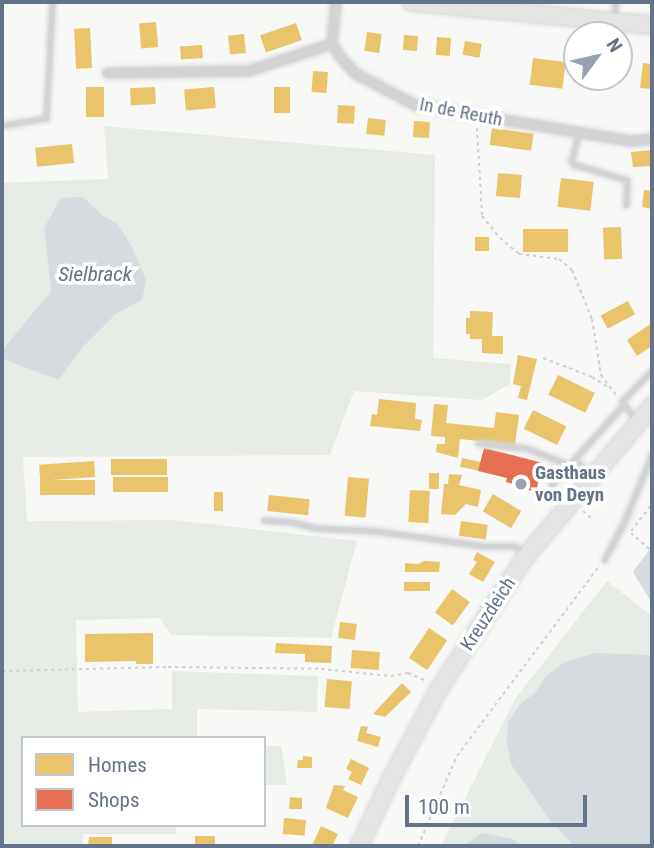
<!DOCTYPE html>
<html>
<head>
<meta charset="utf-8">
<style>
	body { margin:0 }
	#map { position:relative; width:654px; height:848px; overflow:hidden; background:#f8f8f7; font-family:"Roboto Condensed",sans-serif }
	div>[style] { position:absolute }
	.green>* { inset:0; background:#e6ebe5 }
	.water>* { inset:0; background:#d5dbdf }
	.homes>* { inset:0; background:#e9c46a; transform-origin:0 0 }
	.shops>* { inset:0; background:#e76f51 }
	.path>* { height:2px; margin-top:-1px; transform-origin:0; background:repeating-linear-gradient(90deg,#cfd0d2 0 3.5px,transparent 0 7px) }
	.roads { filter:drop-shadow(0 0 2px #d4d6d7) drop-shadow(0 0 2px #d4d6d7) }
	.lane>* { height:5px; margin:-2.5px; padding:0 2.5px; transform-origin:2.5px; border-radius:2.5px; background:#d3d3d5 }
	.street>* { height:10px; margin:-5px; padding:0 5px; transform-origin:5px; border-radius:5px; background:#d3d3d5 }
	.secondary>* { height:16px; margin:-8px; padding:0 8px; transform-origin:8px; border-radius:8px; background:#e4e4e5 }
	.dots>* { width:19px; height:19px; translate:-50% -50%; box-sizing:border-box; border:4px solid #fff; border-radius:50% }
	span { translate:-50% -50%; white-space:nowrap; text-align:center; line-height:1.15; -webkit-text-stroke:7px #fff; paint-order:stroke }
	.street-label { font-size:19px; color:#64728a }
	.poi-label { font-size:19px; color:#64728a; font-weight:700 }
	.left { translate:0 -50%; text-align:left }
	.water-label { font-size:21px; color:#607485; font-style:italic }
	.frame { position:absolute; inset:0; border:4px solid #64728a; pointer-events:none }
	.legend { position:absolute; left:21px; top:736px; width:245px; height:91px; box-sizing:border-box; background:#fff; border:2px solid #c1c7d0; margin:0; padding:9px 12px; list-style:none; font-size:21px; color:#64728a }
	.legend li { display:flex; align-items:center; gap:14px; height:35px }
	.legend b { width:35px; border:2px solid #c1c7d0 }
	.north { position:absolute; left:563px; top:21px; width:70px; height:70px; box-sizing:border-box; background:#fff; border:2px solid #c1c7d0; border-radius:50%; rotate:57deg; font-size:19px; font-weight:700; line-height:28px; text-align:center; color:#64728a }
	.north::after { content:''; display:block; margin:auto; width:24px; height:32px; background:#98a1b0; clip-path:polygon(50% 0,100% 100%,50% 72%,0 100%) }
	.scale { position:absolute; left:405px; top:795px; width:182px; height:32px; box-sizing:border-box; border:4px solid #64728a; border-top:0; padding-left:9px; font-size:21px; line-height:24px; white-space:nowrap; color:#64728a; -webkit-text-stroke:5px #fff; paint-order:stroke }
</style>
</head>
<body>
<div id="map">
	<div class="green">
		<i style="clip-path:polygon(104px 126px,435px 155px,433px 358px,511px 364px,510px 384px,482px 400px,354px 391px,330px 455px,23px 457px,27px 521px,174px 520px,357px 541px,331px 638px,172px 635px,159px 618px,76px 620px,78px 712px,172px 709px,172px 671px,318px 676px,317px 712px,197px 709px,197px 738px,23px 738px,23px 825px,176px 825px,176px 834px,83px 834px,83px 846px,2px 846px,2px 359px,59px 380px,82px 348px,116px 314px,142px 300px,117px 223px,102px 215px,83px 197px,44px 227px,51px 291px,2px 350px,2px 183px,108px 179px)"></i>
		<i style="clip-path:polygon(607px 581px,652px 616px,652px 846px,441px 846px,515px 699px)"></i>
		<i style="clip-path:polygon(264px 746px,281px 746px,287px 785px,264px 785px)"></i>
	</div>
	<div class="water">
		<i style="clip-path:polygon(83px 197px,102px 215px,117px 223px,132px 247px,146px 280px,142px 300px,116px 314px,82px 348px,59px 380px,2px 359px,2px 350px,51px 291px,44px 228px,61px 198px)"></i>
		<i style="clip-path:polygon(652px 546px,652px 603px,633px 572px)"></i>
		<i style="clip-path:polygon(595px 653px,649px 655px,652px 659px,652px 846px,574px 846px,549px 819px,511px 764px,507px 743px,508px 722px,520px 704px,535px 693px,546px 676px,565px 662px)"></i>
		<i style="clip-path:polygon(482px 833px,513px 839px,521px 846px,463px 846px)"></i>
	</div>
	<div class="homes">
		<i style="left:156px;top:22px;width:25px;height:17px;rotate:85deg"></i>
		<i style="left:296px;top:23px;width:18px;height:38px;rotate:71deg"></i>
		<i style="left:90px;top:28px;width:40px;height:16px;rotate:87deg"></i>
		<i style="left:367px;top:32px;width:15px;height:19px;rotate:8deg"></i>
		<i style="left:244px;top:34px;width:19px;height:16px;rotate:84deg"></i>
		<i style="left:404px;top:35px;width:14px;height:15px;rotate:4deg"></i>
		<i style="left:437px;top:37px;width:14px;height:18px;rotate:4deg"></i>
		<i style="left:465px;top:41px;width:17px;height:14px;rotate:10deg"></i>
		<i style="left:202px;top:45px;width:13px;height:22px;rotate:86deg"></i>
		<i style="left:533px;top:58px;width:33px;height:27px;rotate:7deg"></i>
		<i style="clip-path:polygon(643px 63px,652px 64px,652px 89px,640px 88px)"></i>
		<i style="left:313px;top:71px;width:15px;height:21px;rotate:4deg"></i>
		<i style="left:86px;top:87px;width:18px;height:30px"></i>
		<i style="left:155px;top:87px;width:17px;height:25px;rotate:87deg"></i>
		<i style="left:214px;top:87px;width:21px;height:30px;rotate:85deg"></i>
		<i style="left:274px;top:87px;width:16px;height:26px"></i>
		<i style="left:338px;top:105px;width:17px;height:18px;rotate:3deg"></i>
		<i style="left:368px;top:118px;width:18px;height:16px;rotate:6deg"></i>
		<i style="left:414px;top:121px;width:16px;height:16px;rotate:4deg"></i>
		<i style="left:492px;top:128px;width:42px;height:17px;rotate:8deg"></i>
		<i style="left:72px;top:144px;width:19px;height:37px;rotate:84deg"></i>
		<i style="clip-path:polygon(652px 150px,652px 166px,633px 167px,631px 152px)"></i>
		<i style="left:498px;top:173px;width:24px;height:23px;rotate:5deg"></i>
		<i style="left:561px;top:178px;width:33px;height:29px;rotate:7deg"></i>
		<i style="clip-path:polygon(644px 190px,652px 191px,652px 209px,642px 207px)"></i>
		<i style="left:621px;top:227px;width:32px;height:18px;rotate:88deg"></i>
		<i style="left:568px;top:229px;width:23px;height:45px;rotate:90deg"></i>
		<i style="left:475px;top:237px;width:14px;height:14px"></i>
		<i style="left:628px;top:301px;width:15px;height:31px;rotate:62deg"></i>
		<i style="clip-path:polygon(470px 311px,493px 312px,492px 336px,503px 336px,503px 354px,482px 353px,482px 339px,470px 339px,470px 334px,466px 334px,466px 318px,470px 318px)"></i>
		<i style="clip-path:polygon(652px 323px,652px 346px,637px 356px,627px 340px)"></i>
		<i style="clip-path:polygon(518px 355px,537px 359px,527px 400px,518px 398px,521px 386px,513px 384px)"></i>
		<i style="left:558px;top:375px;width:41px;height:22px;rotate:26deg"></i>
		<i style="clip-path:polygon(379px 399px,416px 403px,415px 419px,422px 420px,420px 431px,370px 426px,372px 414px,377px 415px)"></i>
		<i style="clip-path:polygon(434px 404px,448px 405px,446px 423px,494px 428px,496px 412px,519px 415px,515px 445px,460px 439px,458px 458px,436px 452px,437px 444px,445px 444px,445px 437px,431px 436px)"></i>
		<i style="left:533px;top:410px;width:37px;height:21px;rotate:26deg"></i>
		<i style="left:462px;top:458px;width:19px;height:9px;rotate:12deg"></i>
		<i style="left:167px;top:459px;width:16px;height:56px;rotate:90deg"></i>
		<i style="left:94px;top:461px;width:16px;height:55px;rotate:86deg"></i>
		<i style="left:429px;top:473px;width:10px;height:16px"></i>
		<i style="clip-path:polygon(449px 474px,462px 475px,459px 485px,481px 490px,478px 507px,466px 504px,455px 515px,441px 514px,444px 484px,448px 484px)"></i>
		<i style="left:168px;top:477px;width:15px;height:55px;rotate:90deg"></i>
		<i style="left:348px;top:477px;width:21px;height:39px;rotate:5deg"></i>
		<i style="left:95px;top:480px;width:15px;height:55px;rotate:90deg"></i>
		<i style="left:410px;top:490px;width:20px;height:32px;rotate:3deg"></i>
		<i style="left:214px;top:492px;width:9px;height:19px"></i>
		<i style="left:493px;top:494px;width:33px;height:20px;rotate:31deg"></i>
		<i style="left:269px;top:495px;width:41px;height:16px;rotate:6deg"></i>
		<i style="left:461px;top:521px;width:27px;height:15px;rotate:8deg"></i>
		<i style="clip-path:polygon(477px 552px,495px 562px,483px 582px,469px 574px,477px 562px,473px 560px)"></i>
		<i style="clip-path:polygon(424px 561px,440px 562px,439px 572px,405px 572px,405px 563px,418px 564px)"></i>
		<i style="left:430px;top:582px;width:9px;height:26px;rotate:90deg"></i>
		<i style="left:452px;top:589px;width:22px;height:29px;rotate:36deg"></i>
		<i style="left:340px;top:622px;width:17px;height:16px;rotate:7deg"></i>
		<i style="left:429px;top:628px;width:22px;height:36px;rotate:34deg"></i>
		<i style="clip-path:polygon(153px 633px,153px 664px,136px 664px,136px 661px,85px 662px,85px 634px)"></i>
		<i style="clip-path:polygon(276px 643px,332px 646px,331px 663px,305px 662px,305px 654px,275px 653px)"></i>
		<i style="left:352px;top:650px;width:28px;height:18px;rotate:4deg"></i>
		<i style="left:327px;top:679px;width:25px;height:28px;rotate:5deg"></i>
		<i style="clip-path:polygon(402px 683px,411px 692px,385px 717px,373px 714px)"></i>
		<i style="clip-path:polygon(361px 726px,368px 727px,366px 733px,381px 737px,378px 747px,357px 741px)"></i>
		<i style="clip-path:polygon(303px 756px,312px 757px,312px 768px,297px 768px,298px 760px,303px 760px)"></i>
		<i style="clip-path:polygon(351px 759px,369px 768px,361px 785px,348px 779px,352px 772px,346px 769px)"></i>
		<i style="clip-path:polygon(334px 785px,345px 786px,343px 790px,358px 797px,348px 818px,326px 808px)"></i>
		<i style="clip-path:polygon(290px 797px,302px 798px,302px 809px,289px 809px)"></i>
		<i style="left:284px;top:818px;width:22px;height:16px;rotate:5deg"></i>
		<i style="clip-path:polygon(321px 826px,338px 834px,332px 846px,312px 846px)"></i>
		<i style="left:215px;top:836px;width:10px;height:20px;rotate:90deg"></i>
		<i style="clip-path:polygon(89px 837px,112px 837px,112px 844px,88px 846px)"></i>
	</div>
	<div class="shops">
		<i style="clip-path:polygon(484px 448px,543px 463px,536px 492px,513px 486px,513px 484px,506px 482px,507px 478px,478px 471px)"></i>
	</div>
	<div class="path">
		<i style="left:477px;top:128px;width:88px;rotate:86.7deg"></i>
		<i style="left:482px;top:216px;width:28px;rotate:51deg"></i>
		<i style="left:500px;top:238px;width:25px;rotate:40deg"></i>
		<i style="left:519px;top:254px;width:40px;rotate:7.1deg"></i>
		<i style="left:559px;top:259px;width:17px;rotate:40deg"></i>
		<i style="left:572px;top:270px;width:53px;rotate:67.8deg"></i>
		<i style="left:592px;top:319px;width:57px;rotate:80.9deg"></i>
		<i style="left:601px;top:375px;width:25px;rotate:53deg"></i>
		<i style="left:543px;top:358px;width:53px;rotate:21.2deg"></i>
		<i style="left:592px;top:377px;width:19px;rotate:32deg"></i>
		<i style="left:583px;top:511px;width:11px;rotate:41deg"></i>
		<i style="left:631px;top:531px;width:34px;rotate:-52deg"></i>
		<i style="left:631px;top:533px;width:28px;rotate:41deg"></i>
		<i style="left:2px;top:671px;width:166px;rotate:-1.4deg"></i>
		<i style="left:168px;top:667px;width:153px;rotate:0.7deg"></i>
		<i style="left:321px;top:669px;width:70px;rotate:5.7deg"></i>
		<i style="left:391px;top:676px;width:17px;rotate:-10deg"></i>
		<i style="left:408px;top:673px;width:21px;rotate:23deg"></i>
		<i style="left:418px;top:846px;width:98px;rotate:-66.6deg"></i>
		<i style="left:457px;top:756px;width:237px;rotate:-53.2deg"></i>
	</div>
	<div class="roads">
		<div class="lane">
			<i style="left:615px;top:18px;width:16px;rotate:-90deg"></i>
			<i style="left:4px;top:125px;width:43px;rotate:-9.5deg"></i>
			<i style="left:46px;top:118px;width:116px;rotate:-87deg"></i>
			<i style="left:579px;top:133px;width:29px;rotate:106deg"></i>
			<i style="left:571px;top:161px;width:4px;rotate:56deg"></i>
			<i style="left:573px;top:164px;width:56px;rotate:16.5deg"></i>
			<i style="left:627px;top:180px;width:25px;rotate:92deg"></i>
			<i style="left:637px;top:422px;width:26px;rotate:-126deg"></i>
			<i style="left:622px;top:401px;width:43px;rotate:-45.9deg"></i>
			<i style="left:478px;top:443px;width:48px;rotate:5.9deg"></i>
			<i style="left:526px;top:448px;width:46px;rotate:21.6deg"></i>
			<i style="left:574px;top:459px;width:25px;rotate:43deg"></i>
			<i style="left:551px;top:485px;width:108px;rotate:-48deg"></i>
			<i style="left:264px;top:520px;width:29px;rotate:4deg"></i>
			<i style="left:293px;top:522px;width:24px;rotate:15deg"></i>
			<i style="left:316px;top:528px;width:60px;rotate:2.9deg"></i>
			<i style="left:376px;top:531px;width:109px;rotate:7.9deg"></i>
			<i style="left:484px;top:546px;width:30px"></i>
			<i style="left:514px;top:546px;width:13px;rotate:27deg"></i>
			<i style="left:604px;top:560px;width:43px;rotate:-62.2deg"></i>
			<i style="left:624px;top:522px;width:74px;rotate:-67.6deg"></i>
		</div>
		<div class="street">
			<i style="left:336px;top:2px;width:42px;rotate:95.4deg"></i>
			<i style="left:332px;top:44px;width:18px;rotate:56deg"></i>
			<i style="left:342px;top:59px;width:21px;rotate:47deg"></i>
			<i style="left:356px;top:74px;width:67px;rotate:27.7deg"></i>
			<i style="left:415px;top:105px;width:219px;rotate:9.5deg"></i>
			<i style="left:631px;top:141px;width:21px;rotate:-5deg"></i>
			<i style="left:108px;top:73px;width:141px;rotate:-0.8deg"></i>
			<i style="left:249px;top:71px;width:87px;rotate:-18deg"></i>
		</div>
		<div class="secondary">
			<i style="left:411px;top:2px;width:242px;rotate:5.5deg"></i>
			<i style="left:359px;top:846px;width:76px;rotate:-64.4deg"></i>
			<i style="left:392px;top:777px;width:100px;rotate:-61.9deg"></i>
			<i style="left:439px;top:689px;width:154px;rotate:-56.9deg"></i>
			<i style="left:523px;top:560px;width:201px;rotate:-50deg"></i>
		</div>
	</div>
	<div class="dots">
		<i style="left:521px;top:484px;background:#98a1b0"></i>
	</div>
	<div class="street-label">
		<span style="left:461px;top:112px;rotate:11deg">In de Reuth</span>
		<span style="left:488px;top:614px;rotate:-57deg">Kreuzdeich</span>
	</div>
	<div class="poi-label">
		<span class="left" style="left:535px;top:484px">Gasthaus<br>von Deyn</span>
	</div>
	<div class="water-label">
		<span style="left:95px;top:274px">Sielbrack</span>
	</div>
	<div class="frame"></div>
	<ul class="legend">
	<li><b style="height:19px;background:#e9c46a"></b>Homes</li>
	<li><b style="height:19px;background:#e76f51"></b>Shops</li>
	</ul>
	<div class="north">N</div>
	<div class="scale">100 m</div>
</div>
</body>
</html>
